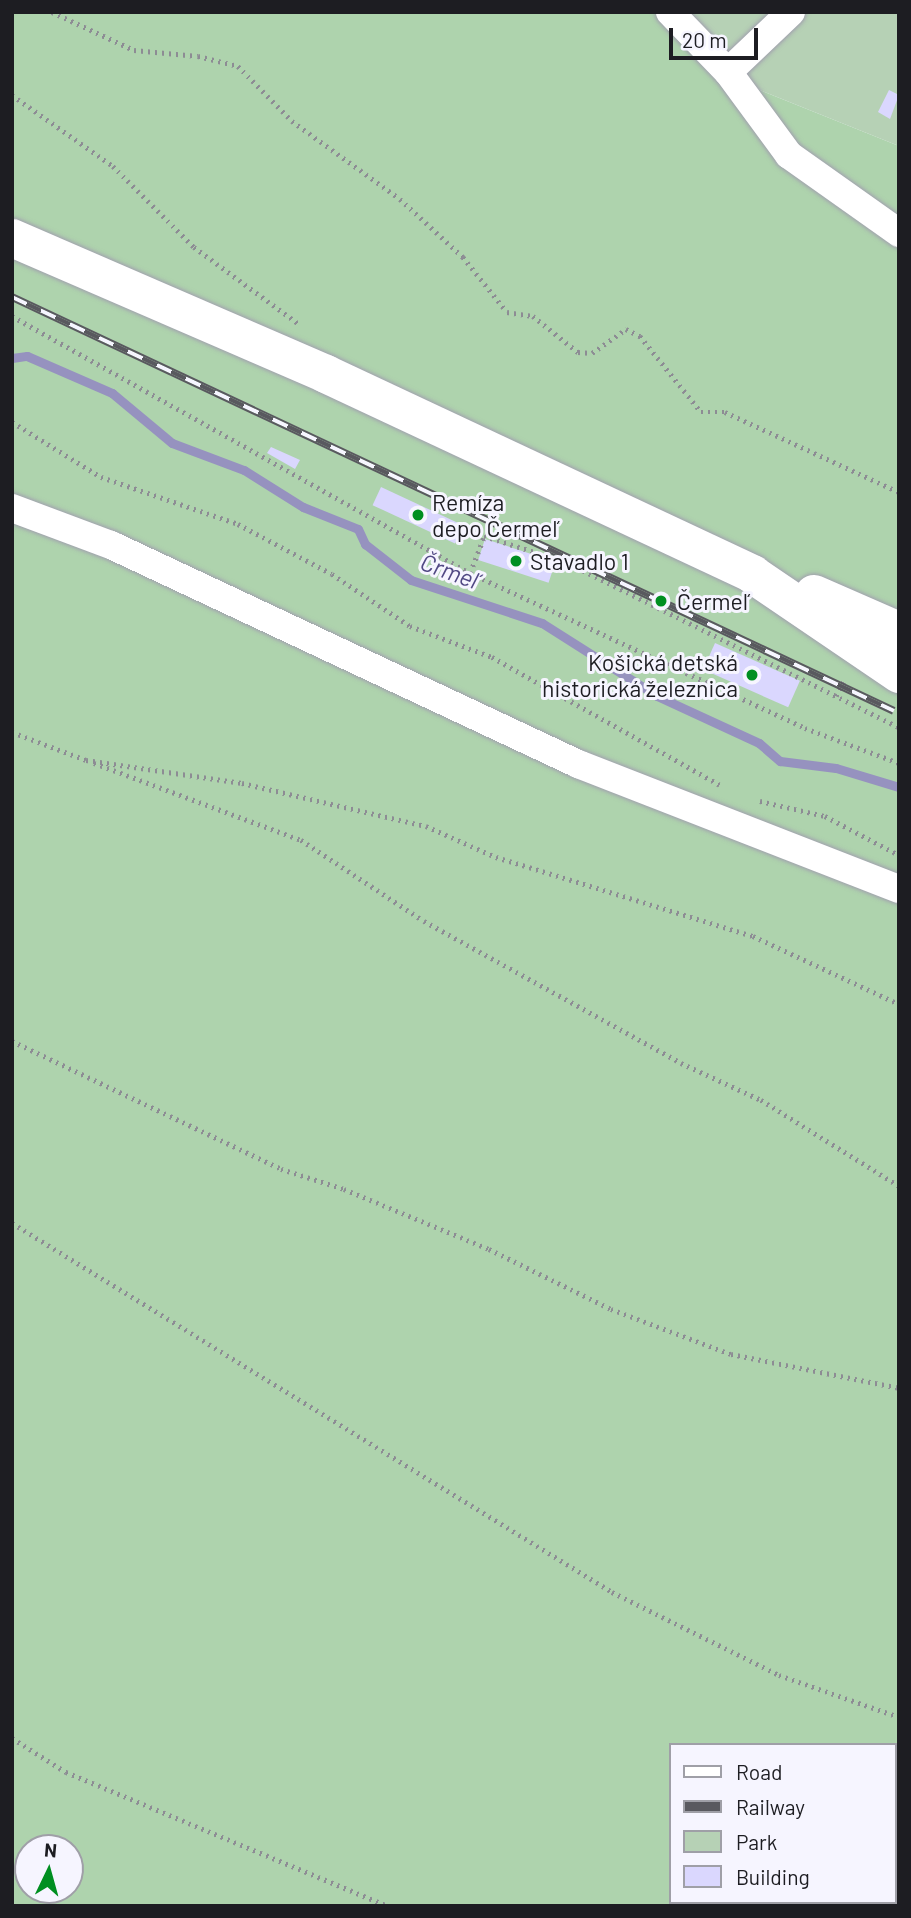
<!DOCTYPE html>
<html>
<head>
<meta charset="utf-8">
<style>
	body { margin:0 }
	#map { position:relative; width:911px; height:1918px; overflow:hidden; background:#f6f5ff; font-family:Barlow,sans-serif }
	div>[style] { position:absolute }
	.green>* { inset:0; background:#b6d1b5 }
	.forest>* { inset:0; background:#aed3ad }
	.stream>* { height:9px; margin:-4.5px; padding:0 4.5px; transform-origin:4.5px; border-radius:4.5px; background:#9692bf }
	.building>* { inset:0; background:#dad7fe; transform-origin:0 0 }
	.path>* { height:4.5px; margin-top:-2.25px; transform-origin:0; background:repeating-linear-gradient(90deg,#8d8c94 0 2px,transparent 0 7px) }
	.roads { filter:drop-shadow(0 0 2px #a1a0ae) drop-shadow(0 0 2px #a1a0ae) }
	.minor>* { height:28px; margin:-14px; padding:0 14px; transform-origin:14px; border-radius:14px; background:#fff }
	.secondary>* { height:38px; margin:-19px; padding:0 19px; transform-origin:19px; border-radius:19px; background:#fff }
	.rail>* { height:8px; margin-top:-4px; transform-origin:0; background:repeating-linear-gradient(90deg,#f6f5ff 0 16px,#59595f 0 32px); box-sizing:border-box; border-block:2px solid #59595f }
	.dots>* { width:19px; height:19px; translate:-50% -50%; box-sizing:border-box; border:4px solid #f6f5ff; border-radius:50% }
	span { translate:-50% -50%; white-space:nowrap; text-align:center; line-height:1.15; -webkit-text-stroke:6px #f6f5ff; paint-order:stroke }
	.poi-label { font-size:23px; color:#1d1d22 }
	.left { translate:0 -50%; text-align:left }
	.right { translate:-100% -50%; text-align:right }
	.water-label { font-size:24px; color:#514984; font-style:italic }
	.frame { position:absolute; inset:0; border:14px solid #1d1d22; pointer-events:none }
	.legend { position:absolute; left:669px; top:1743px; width:228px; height:161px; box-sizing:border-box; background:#f6f5ff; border:2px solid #9f9fa7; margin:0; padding:9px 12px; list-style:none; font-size:21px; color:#1d1d22 }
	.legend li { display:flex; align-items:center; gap:14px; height:35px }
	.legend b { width:35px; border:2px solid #9f9fa7 }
	.north { position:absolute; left:14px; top:1834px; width:70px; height:70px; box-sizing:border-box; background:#f6f5ff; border:2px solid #9f9fa7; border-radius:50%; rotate:5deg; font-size:19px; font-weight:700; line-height:28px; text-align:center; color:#1d1d22 }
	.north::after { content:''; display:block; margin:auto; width:24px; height:32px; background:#008f21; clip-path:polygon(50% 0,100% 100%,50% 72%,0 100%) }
	.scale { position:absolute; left:669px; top:28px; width:89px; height:32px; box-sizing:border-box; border:4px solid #1d1d22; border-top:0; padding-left:9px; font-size:21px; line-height:24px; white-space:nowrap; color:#1d1d22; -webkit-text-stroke:5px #f6f5ff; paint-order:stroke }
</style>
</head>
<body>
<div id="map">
	<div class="green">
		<i style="clip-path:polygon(668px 12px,899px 12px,899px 146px,730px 78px)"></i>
	</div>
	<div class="forest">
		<i style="clip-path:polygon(evenodd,12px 12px,668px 12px,730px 78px,899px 146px,899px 1906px,12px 1906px,12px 12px,671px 1745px,895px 1745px,895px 1902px,671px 1902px,671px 1745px,12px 12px,28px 1848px,70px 1848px,70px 1890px,28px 1890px,28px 1848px)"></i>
	</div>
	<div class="stream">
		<i style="left:12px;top:358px;width:15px;rotate:-8deg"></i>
		<i style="left:27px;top:356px;width:93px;rotate:23.5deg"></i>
		<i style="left:112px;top:393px;width:78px;rotate:39.8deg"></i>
		<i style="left:172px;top:443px;width:77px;rotate:20.6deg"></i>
		<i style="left:244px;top:470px;width:70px;rotate:32.1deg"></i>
		<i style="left:303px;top:507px;width:59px;rotate:21.8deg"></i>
		<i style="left:358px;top:529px;width:17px;rotate:65deg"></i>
		<i style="left:365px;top:544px;width:58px;rotate:38deg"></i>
		<i style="left:411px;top:580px;width:138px;rotate:18.2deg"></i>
		<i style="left:542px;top:623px;width:136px;rotate:32.4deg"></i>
		<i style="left:657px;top:696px;width:112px;rotate:24.7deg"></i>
		<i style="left:759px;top:743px;width:28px;rotate:41deg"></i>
		<i style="left:780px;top:761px;width:56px;rotate:7.1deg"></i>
		<i style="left:836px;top:768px;width:66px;rotate:16.8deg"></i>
	</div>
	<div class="building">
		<i style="clip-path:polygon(889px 90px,899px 95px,890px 119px,878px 112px)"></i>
		<i style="clip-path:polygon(271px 447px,300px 460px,295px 469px,267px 453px)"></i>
		<i style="left:381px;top:487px;width:91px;height:20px;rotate:25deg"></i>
		<i style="left:485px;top:539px;width:74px;height:22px;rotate:18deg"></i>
		<i style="left:715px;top:643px;width:93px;height:29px;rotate:24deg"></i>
	</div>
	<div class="path">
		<i style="left:52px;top:12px;width:90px;rotate:24.9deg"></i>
		<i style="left:134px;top:50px;width:64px;rotate:5.4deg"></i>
		<i style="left:198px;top:56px;width:41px;rotate:14deg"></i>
		<i style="left:238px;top:66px;width:77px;rotate:45.5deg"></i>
		<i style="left:292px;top:121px;width:133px;rotate:35.8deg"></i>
		<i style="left:400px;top:199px;width:86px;rotate:42.6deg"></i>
		<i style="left:463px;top:257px;width:70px;rotate:51.3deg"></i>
		<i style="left:507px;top:312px;width:26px;rotate:9deg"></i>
		<i style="left:533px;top:316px;width:58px;rotate:38.7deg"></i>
		<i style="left:578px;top:352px;width:14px;rotate:4deg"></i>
		<i style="left:592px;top:353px;width:42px;rotate:-35.2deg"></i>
		<i style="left:626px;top:329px;width:16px;rotate:27deg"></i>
		<i style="left:640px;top:336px;width:97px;rotate:51.2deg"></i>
		<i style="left:701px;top:412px;width:24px"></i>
		<i style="left:725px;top:412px;width:192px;rotate:24.7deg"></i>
		<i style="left:12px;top:95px;width:123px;rotate:35.1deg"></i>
		<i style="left:113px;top:166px;width:115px;rotate:45deg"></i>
		<i style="left:194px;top:247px;width:132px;rotate:36.3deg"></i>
		<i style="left:12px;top:316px;width:525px;rotate:29.3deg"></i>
		<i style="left:470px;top:573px;width:369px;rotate:24.8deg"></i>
		<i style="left:805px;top:728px;width:100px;rotate:20.4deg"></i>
		<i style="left:12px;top:422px;width:105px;rotate:31.7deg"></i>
		<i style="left:101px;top:477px;width:145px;rotate:18.9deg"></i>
		<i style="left:238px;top:524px;width:106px;rotate:28deg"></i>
		<i style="left:332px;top:574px;width:94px;rotate:33.7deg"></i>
		<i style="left:410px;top:626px;width:88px;rotate:20.7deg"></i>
		<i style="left:492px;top:657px;width:261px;rotate:29.3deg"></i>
		<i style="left:470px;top:573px;width:40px;rotate:-69deg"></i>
		<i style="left:484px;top:536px;width:84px;rotate:17.4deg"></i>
		<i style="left:564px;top:561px;width:374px;rotate:26.4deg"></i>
		<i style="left:836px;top:696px;width:20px;rotate:-63deg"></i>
		<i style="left:12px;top:732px;width:79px;rotate:20.7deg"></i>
		<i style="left:86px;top:760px;width:158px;rotate:8.4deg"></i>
		<i style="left:242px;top:783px;width:189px;rotate:13.2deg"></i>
		<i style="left:426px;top:826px;width:77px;rotate:23.9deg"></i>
		<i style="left:496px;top:857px;width:269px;rotate:17.1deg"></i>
		<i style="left:753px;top:936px;width:161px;rotate:25deg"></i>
		<i style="left:94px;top:763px;width:221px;rotate:20.4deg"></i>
		<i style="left:301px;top:840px;width:147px;rotate:33.4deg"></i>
		<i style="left:424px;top:921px;width:294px;rotate:28.9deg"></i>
		<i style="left:681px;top:1063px;width:88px;rotate:24.8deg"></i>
		<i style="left:761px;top:1100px;width:163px;rotate:31.9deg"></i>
		<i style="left:760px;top:801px;width:67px;rotate:13deg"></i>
		<i style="left:825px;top:816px;width:84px;rotate:27.8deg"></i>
		<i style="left:12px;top:1041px;width:298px;rotate:25.4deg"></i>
		<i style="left:281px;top:1169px;width:66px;rotate:17.6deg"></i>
		<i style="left:344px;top:1189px;width:157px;rotate:22.5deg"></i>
		<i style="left:489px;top:1249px;width:136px;rotate:26.2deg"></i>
		<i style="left:611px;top:1309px;width:128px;rotate:20.6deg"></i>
		<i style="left:731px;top:1354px;width:171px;rotate:11.4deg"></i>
		<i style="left:12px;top:1223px;width:704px;rotate:31.59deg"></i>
		<i style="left:612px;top:1592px;width:186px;rotate:26.4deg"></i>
		<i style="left:779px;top:1675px;width:127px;rotate:19.3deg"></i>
		<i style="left:12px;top:1738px;width:64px;rotate:32.2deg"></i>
		<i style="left:66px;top:1772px;width:349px;rotate:22.6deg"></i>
	</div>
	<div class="roads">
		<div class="minor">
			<i style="left:670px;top:12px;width:83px;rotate:46deg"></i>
			<i style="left:728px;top:72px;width:103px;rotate:53.7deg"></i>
			<i style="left:789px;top:155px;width:135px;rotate:35.3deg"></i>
			<i style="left:728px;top:72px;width:87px;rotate:-43.6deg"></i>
			<i style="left:12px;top:508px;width:106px;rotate:20.5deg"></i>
			<i style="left:111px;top:545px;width:516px;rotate:25.12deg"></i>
			<i style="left:578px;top:764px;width:344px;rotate:21.3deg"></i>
		</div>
		<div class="secondary">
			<i style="left:12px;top:238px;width:342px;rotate:23.4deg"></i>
			<i style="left:326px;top:374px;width:471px;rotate:25.1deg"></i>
			<i style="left:752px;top:574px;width:178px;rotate:34.2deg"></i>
			<i style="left:814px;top:594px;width:93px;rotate:23.5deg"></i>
		</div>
	</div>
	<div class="rail">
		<i style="left:12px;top:297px;width:974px;rotate:25.14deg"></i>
	</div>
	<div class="dots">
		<i style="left:418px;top:515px;background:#008f21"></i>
		<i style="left:516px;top:561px;background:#008f21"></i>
		<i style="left:661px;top:601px;background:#008f21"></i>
		<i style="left:752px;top:675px;background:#008f21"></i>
	</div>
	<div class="poi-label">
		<span class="left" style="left:432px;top:515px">Remíza<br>depo Čermeľ</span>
		<span class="left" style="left:530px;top:561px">Stavadlo 1</span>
		<span class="left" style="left:677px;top:601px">Čermeľ</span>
		<span class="right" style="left:738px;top:675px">Košická detská<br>historická železnica</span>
	</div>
	<div class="water-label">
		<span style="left:451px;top:571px;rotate:20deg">Črmeľ</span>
	</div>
	<div class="frame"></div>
	<ul class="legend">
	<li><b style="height:9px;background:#fff"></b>Road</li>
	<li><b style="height:9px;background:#59595f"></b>Railway</li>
	<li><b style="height:19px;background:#b6d1b5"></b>Park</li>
	<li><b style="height:19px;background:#dad7fe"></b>Building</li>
	</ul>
	<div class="north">N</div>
	<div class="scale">20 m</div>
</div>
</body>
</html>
